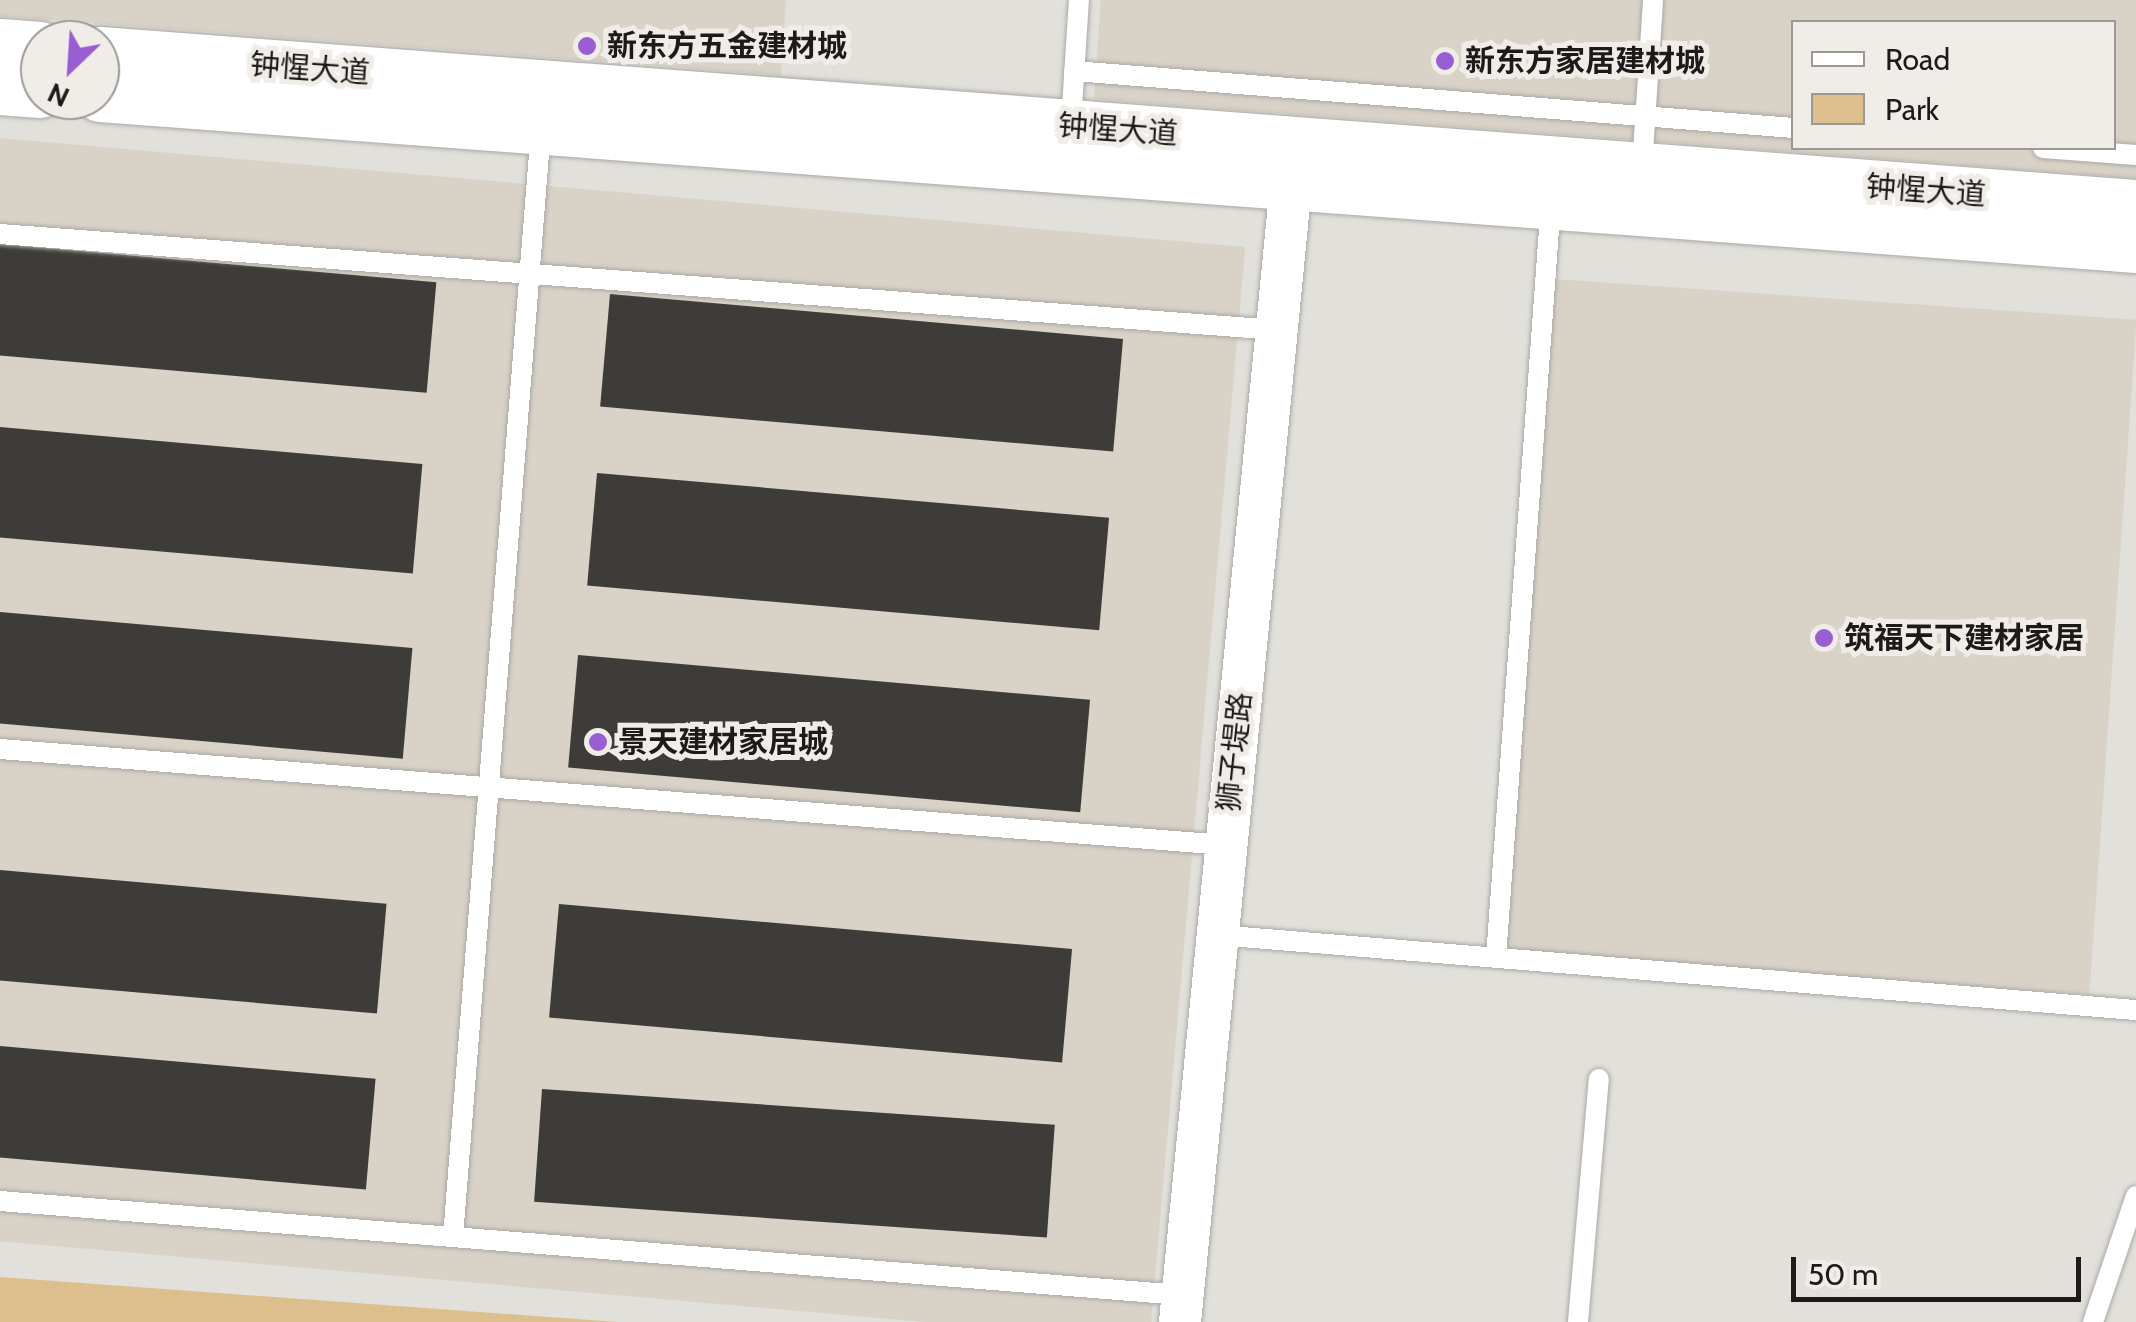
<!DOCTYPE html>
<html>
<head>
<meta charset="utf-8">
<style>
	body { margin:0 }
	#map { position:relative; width:2136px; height:1322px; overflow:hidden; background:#e2e0db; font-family:Cabin,"Noto Sans SC",sans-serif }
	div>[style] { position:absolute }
	.built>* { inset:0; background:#d9d2c7; transform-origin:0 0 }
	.green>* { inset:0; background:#ddbf8e }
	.building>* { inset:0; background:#3e3c38; transform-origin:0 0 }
	.roads { filter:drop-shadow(0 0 2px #aba9a4) drop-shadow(0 0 2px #aba9a4) }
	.lane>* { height:20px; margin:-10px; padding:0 10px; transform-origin:10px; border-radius:10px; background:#fff }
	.street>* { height:42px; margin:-21px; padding:0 21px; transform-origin:21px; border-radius:21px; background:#fff }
	.primary>* { height:55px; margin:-27.5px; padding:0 27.5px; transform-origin:27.5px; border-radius:27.5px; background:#fff }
	.dots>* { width:28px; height:28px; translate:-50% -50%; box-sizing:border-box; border:5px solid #f0ede8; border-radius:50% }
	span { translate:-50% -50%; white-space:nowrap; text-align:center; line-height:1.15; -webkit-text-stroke:10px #f0ede8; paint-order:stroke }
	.poi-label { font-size:30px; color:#1c1b19; font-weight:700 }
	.left { translate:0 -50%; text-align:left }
	.street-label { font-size:30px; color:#1c1b19 }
	.legend { position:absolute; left:1791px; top:20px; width:325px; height:130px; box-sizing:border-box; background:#f0ede8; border:2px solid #9b9995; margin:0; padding:12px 18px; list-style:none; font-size:30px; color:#1c1b19 }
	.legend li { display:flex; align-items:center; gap:20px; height:50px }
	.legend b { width:50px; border:2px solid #9b9995 }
	.north { position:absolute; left:20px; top:20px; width:100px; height:100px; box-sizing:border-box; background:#f0ede8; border:2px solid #9b9995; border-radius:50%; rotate:205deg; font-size:28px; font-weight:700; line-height:40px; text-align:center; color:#1c1b19 }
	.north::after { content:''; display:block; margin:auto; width:35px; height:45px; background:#995dd4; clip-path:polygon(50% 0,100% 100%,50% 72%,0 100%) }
	.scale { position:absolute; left:1791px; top:1257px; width:290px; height:45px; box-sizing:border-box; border:5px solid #1c1b19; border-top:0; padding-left:12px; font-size:30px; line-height:35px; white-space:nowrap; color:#1c1b19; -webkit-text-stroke:8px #f0ede8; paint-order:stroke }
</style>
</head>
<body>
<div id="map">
	<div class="built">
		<i style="clip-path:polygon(0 0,786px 0,781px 75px,0 16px)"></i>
		<i style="clip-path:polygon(evenodd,1101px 0,2136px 0,2136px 178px,1094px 99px,1101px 0,1794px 22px,2114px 22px,2114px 148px,1794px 148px,1794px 22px)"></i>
		<i style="left:0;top:138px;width:1250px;height:1099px;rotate:5deg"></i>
		<i style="left:1539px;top:278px;width:599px;height:676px;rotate:4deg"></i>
	</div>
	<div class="green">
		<i style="clip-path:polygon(0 1277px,618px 1322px,0 1322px)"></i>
	</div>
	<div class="building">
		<i style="left:0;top:244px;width:438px;height:111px;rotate:5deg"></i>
		<i style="left:610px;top:294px;width:515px;height:113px;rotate:5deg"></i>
		<i style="left:0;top:427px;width:424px;height:110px;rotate:5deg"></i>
		<i style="left:597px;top:473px;width:514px;height:113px;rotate:5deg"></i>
		<i style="left:0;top:612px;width:414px;height:111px;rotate:5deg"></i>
		<i style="left:578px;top:655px;width:514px;height:113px;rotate:5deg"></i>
		<i style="left:0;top:870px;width:388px;height:110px;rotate:5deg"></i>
		<i style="left:559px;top:904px;width:515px;height:114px;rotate:5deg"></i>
		<i style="left:0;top:1046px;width:377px;height:111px;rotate:5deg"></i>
		<i style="left:542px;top:1089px;width:514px;height:113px;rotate:4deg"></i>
	</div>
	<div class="roads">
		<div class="lane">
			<i style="left:1074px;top:71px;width:722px;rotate:4.53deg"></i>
			<i style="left:1071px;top:123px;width:123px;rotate:-86.3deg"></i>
			<i style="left:2043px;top:148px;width:93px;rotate:4.3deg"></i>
			<i style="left:1642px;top:167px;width:167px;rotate:-86.2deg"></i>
			<i style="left:0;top:234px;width:1280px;rotate:4.3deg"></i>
			<i style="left:0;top:749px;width:1230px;rotate:4.48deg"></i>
			<i style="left:1217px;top:935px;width:922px;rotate:4.67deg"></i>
			<i style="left:1496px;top:958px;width:758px;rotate:-85.84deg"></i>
			<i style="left:0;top:1201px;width:1186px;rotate:4.55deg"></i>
			<i style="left:453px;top:1237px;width:1112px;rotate:-85.46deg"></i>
			<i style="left:1578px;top:1322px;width:244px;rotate:-85.1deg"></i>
			<i style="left:2093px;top:1322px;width:133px;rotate:-71.2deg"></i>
		</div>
		<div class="street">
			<i style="left:1180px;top:1322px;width:1144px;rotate:-84.43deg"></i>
		</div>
		<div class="primary">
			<i style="left:0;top:46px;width:40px;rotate:4.3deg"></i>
			<i style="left:100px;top:54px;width:2042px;rotate:4.3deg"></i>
			<i style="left:0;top:87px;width:40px;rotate:4.3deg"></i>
			<i style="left:100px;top:94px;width:2042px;rotate:4.24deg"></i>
		</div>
	</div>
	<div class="dots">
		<i style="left:587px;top:46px;background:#995dd4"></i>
		<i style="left:1445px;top:61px;background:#995dd4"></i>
		<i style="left:1824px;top:638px;background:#995dd4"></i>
		<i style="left:598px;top:742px;background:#995dd4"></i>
	</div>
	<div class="poi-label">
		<span class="left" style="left:607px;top:46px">新东方五金建材城</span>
		<span class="left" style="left:1465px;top:61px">新东方家居建材城</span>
		<span class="left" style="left:1844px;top:638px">筑福天下建材家居</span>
		<span class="left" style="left:618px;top:742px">景天建材家居城</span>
	</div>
	<div class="street-label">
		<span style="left:310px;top:69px;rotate:4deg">钟惺大道</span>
		<span style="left:1118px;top:130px;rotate:4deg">钟惺大道</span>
		<span style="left:1926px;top:191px;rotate:4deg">钟惺大道</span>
		<span style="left:1235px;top:752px;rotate:-84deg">狮子堤路</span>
	</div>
	<ul class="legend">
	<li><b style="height:12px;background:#fff"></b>Road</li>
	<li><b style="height:28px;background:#ddbf8e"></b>Park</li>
	</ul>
	<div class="north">N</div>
	<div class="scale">50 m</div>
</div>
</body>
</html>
